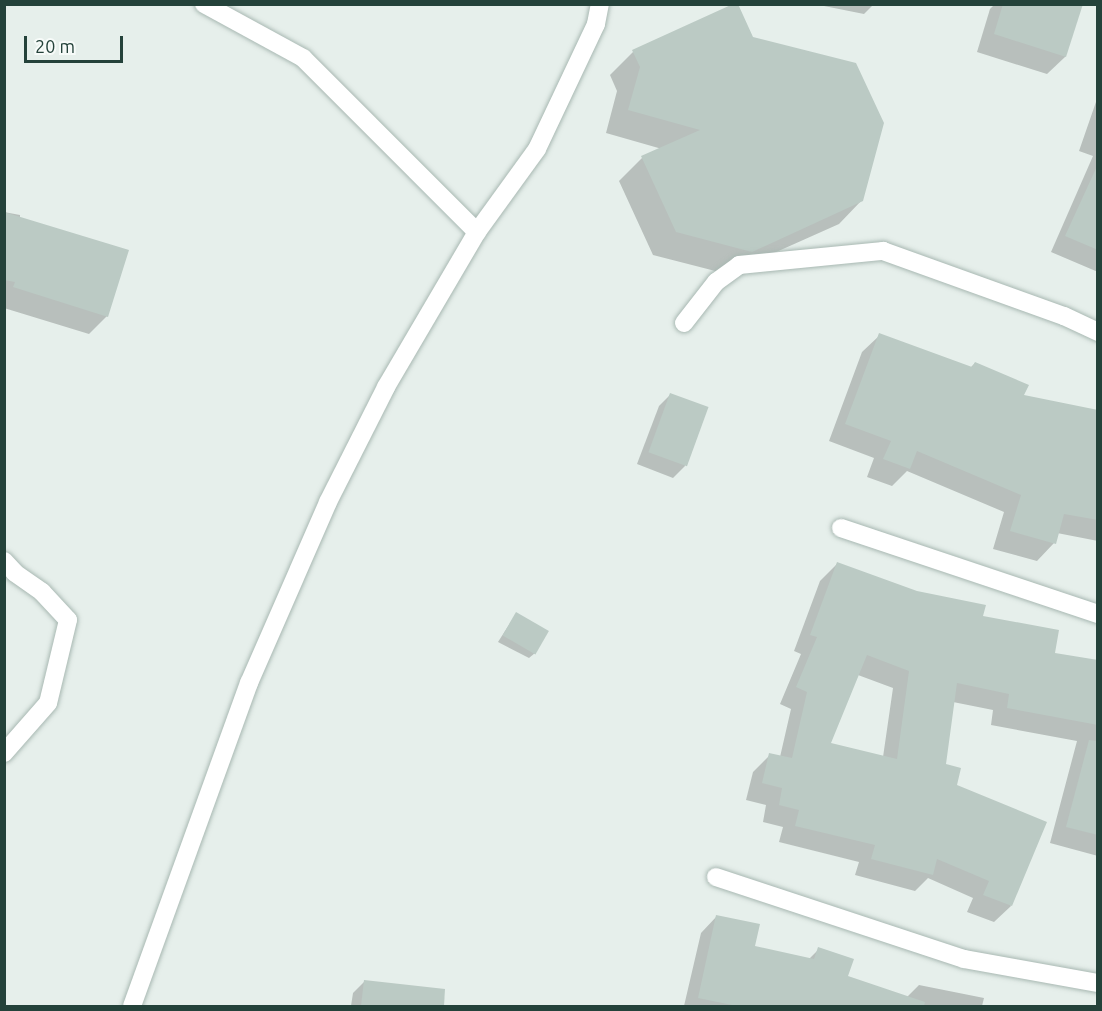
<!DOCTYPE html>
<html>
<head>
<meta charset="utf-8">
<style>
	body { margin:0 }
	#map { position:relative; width:1102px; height:1011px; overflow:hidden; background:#e6efeb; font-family:Ubuntu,sans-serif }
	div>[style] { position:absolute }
	.shadow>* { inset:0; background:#0003 }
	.building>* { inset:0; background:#bbcac4; transform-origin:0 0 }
	.roads { filter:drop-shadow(0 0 2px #a8b8b2) drop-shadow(0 0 2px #a8b8b2) }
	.minor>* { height:18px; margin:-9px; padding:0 9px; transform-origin:9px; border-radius:9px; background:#fff }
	span { translate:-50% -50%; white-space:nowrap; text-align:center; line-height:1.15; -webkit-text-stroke:5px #f7fbf9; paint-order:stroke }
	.frame { position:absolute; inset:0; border:6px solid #24423a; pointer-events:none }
	.scale { position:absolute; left:24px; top:36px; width:99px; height:27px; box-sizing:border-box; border:3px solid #24423a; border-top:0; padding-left:8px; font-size:18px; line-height:21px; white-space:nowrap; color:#24423a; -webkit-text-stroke:4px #f7fbf9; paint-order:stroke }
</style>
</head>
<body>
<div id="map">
	<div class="shadow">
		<i style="clip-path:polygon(736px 4px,752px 38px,862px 200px,839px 224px,727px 274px,653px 255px,619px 181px,642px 158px,662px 149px,606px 133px,617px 91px,610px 75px,633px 52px)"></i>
		<i style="clip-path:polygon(814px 4px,874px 4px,864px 14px)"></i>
		<i style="clip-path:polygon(995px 4px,1082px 4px,1065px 57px,1047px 74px,977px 52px,990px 9px)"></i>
		<i style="clip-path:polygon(1097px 99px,1098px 272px,1051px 252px,1093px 156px,1079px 151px)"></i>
		<i style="clip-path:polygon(4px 212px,20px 215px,20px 218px,107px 316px,89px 334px,4px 308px)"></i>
		<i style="clip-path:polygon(880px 335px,970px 368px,975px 363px,1022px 396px,1098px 411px,1098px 541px,1057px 533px,1054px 543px,1037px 561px,993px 549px,1004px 512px,907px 471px,892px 486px,867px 477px,874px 458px,829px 441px,862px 352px)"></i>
		<i style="clip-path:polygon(671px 394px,685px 466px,673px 478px,637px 464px,659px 406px)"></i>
		<i style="clip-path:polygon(evenodd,837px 564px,982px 617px,1053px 654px,1098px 662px,1098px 856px,1050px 843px,1077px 741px,991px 725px,993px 710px,953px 702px,945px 765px,1011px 906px,994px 922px,967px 912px,973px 898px,928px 878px,915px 891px,855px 875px,859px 862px,779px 842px,783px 827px,763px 822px,766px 805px,746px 800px,753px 772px,770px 755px,780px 757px,791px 709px,780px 704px,801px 654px,794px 651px,820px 581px,837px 564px,858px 675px,893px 688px,883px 757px,829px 744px,858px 675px)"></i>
		<i style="clip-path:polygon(516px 614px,535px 653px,529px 658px,498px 642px)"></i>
		<i style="clip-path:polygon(717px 916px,753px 948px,808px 960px,819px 949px,846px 977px,907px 997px,919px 985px,984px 998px,982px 1006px,684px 1006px,701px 933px)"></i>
		<i style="clip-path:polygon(365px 981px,408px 986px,406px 1006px,351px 1006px,353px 993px)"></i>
	</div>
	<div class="building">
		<i style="clip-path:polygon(733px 4px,738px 4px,753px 37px,856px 63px,884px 123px,863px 201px,752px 252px,676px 232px,641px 156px,700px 130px,628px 110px,640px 67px,632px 50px)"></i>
		<i style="clip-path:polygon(1003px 4px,1083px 4px,1066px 57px,994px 34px)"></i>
		<i style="clip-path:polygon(1098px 164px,1098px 250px,1065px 236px)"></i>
		<i style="clip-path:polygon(4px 212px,129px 250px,108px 317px,13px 287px,15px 282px,4px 280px)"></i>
		<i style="clip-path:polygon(879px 333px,972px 367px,975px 362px,1029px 385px,1024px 395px,1098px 410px,1098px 520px,1064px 514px,1056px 544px,1010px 531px,1021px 495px,917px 451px,910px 469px,883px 459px,891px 441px,845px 424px)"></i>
		<i style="left:670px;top:393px;width:41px;height:63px;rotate:20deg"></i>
		<i style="clip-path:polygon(evenodd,837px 562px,917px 591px,986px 605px,983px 616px,1059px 630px,1055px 653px,1098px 660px,1098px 725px,1007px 708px,1009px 694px,957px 683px,946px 764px,961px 768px,957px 785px,1047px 822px,1012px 906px,983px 895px,989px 881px,937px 859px,933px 875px,871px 859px,875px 845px,795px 826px,799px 810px,779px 805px,782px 788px,762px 783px,769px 753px,792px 758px,807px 692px,796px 687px,817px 637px,810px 635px,837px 562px,867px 655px,909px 671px,897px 759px,831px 743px,867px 655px)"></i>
		<i style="left:516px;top:612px;width:38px;height:27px;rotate:30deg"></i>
		<i style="clip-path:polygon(1089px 740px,1098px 741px,1098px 835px,1066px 827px)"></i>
		<i style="clip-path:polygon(716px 915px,760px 924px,755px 946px,814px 959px,818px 947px,854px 959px,848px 976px,925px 1002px,924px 1006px,737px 1006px,698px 998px)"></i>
		<i style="clip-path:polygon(364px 980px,445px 989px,444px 1006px,361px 1006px)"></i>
	</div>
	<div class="roads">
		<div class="minor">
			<i style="left:204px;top:4px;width:113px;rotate:28.6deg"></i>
			<i style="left:303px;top:58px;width:246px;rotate:45deg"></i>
			<i style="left:684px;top:323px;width:52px;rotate:-52deg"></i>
			<i style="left:716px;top:282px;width:29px;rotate:-36deg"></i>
			<i style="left:739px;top:265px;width:145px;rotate:-5.6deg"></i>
			<i style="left:883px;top:251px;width:192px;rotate:19.8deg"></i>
			<i style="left:1064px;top:316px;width:38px;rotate:25deg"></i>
			<i style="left:841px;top:528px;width:271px;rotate:18.5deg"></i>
			<i style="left:4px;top:561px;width:16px;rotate:47deg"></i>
			<i style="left:15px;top:573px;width:33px;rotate:35deg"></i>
			<i style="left:42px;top:592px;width:38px;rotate:47deg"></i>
			<i style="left:68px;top:620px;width:85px;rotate:103.5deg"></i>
			<i style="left:48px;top:703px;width:67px;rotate:131.3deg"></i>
			<i style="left:716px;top:877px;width:261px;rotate:18.3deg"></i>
			<i style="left:964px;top:959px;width:136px;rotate:10.2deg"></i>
			<i style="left:132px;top:1006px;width:344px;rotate:-70.1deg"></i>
			<i style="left:249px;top:683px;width:197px;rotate:-66.4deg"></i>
			<i style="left:328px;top:502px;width:129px;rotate:-63.2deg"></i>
			<i style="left:386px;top:387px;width:180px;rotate:-59.6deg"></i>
			<i style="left:477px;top:232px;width:102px;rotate:-54.1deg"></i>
			<i style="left:537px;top:149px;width:138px;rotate:-64.7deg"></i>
			<i style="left:596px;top:24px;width:20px;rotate:-79deg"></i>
		</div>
	</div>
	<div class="frame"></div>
	<div class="scale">20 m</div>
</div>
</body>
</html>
